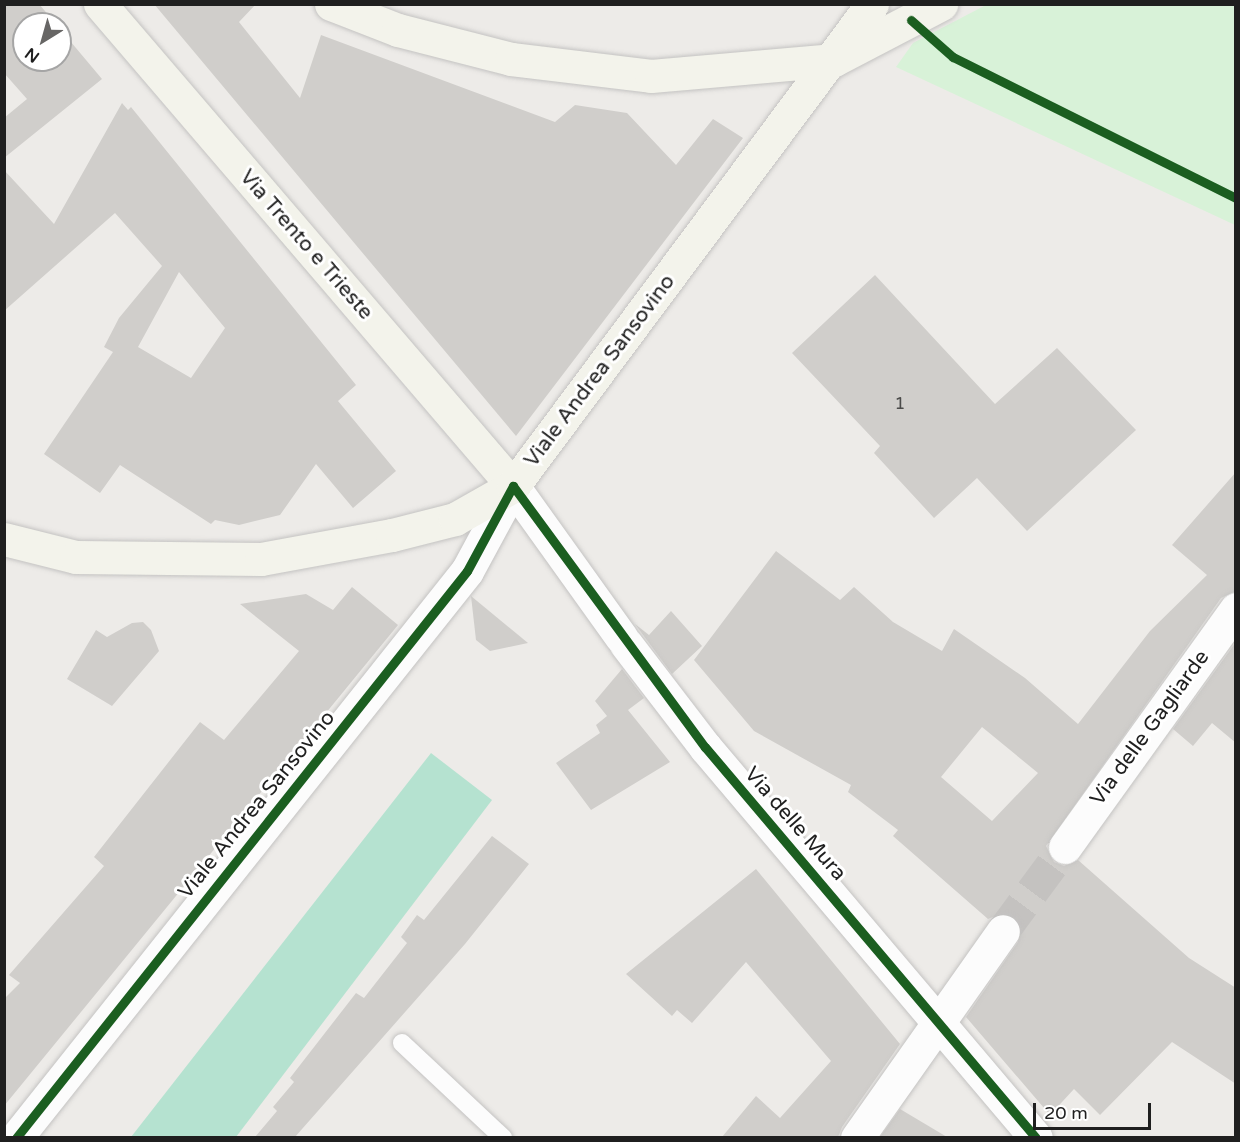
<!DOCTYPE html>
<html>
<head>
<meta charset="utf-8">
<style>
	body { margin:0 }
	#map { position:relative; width:1240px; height:1142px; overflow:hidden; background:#edebe8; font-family:"Varela Round",sans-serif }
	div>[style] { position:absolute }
	.park>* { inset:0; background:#d8f2d8 }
	.pitch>* { inset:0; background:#b5e2d0 }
	.building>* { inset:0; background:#d0cecb }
	.street-tunnel>* { height:33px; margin-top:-16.5px; transform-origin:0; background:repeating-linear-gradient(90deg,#c4c2c0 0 33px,transparent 0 49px) }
	.roads { filter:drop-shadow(0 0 2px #c4c3c2) drop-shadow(0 0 2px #c4c3c2) }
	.lane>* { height:18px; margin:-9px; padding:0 9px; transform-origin:9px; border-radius:9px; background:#fcfcfc }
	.street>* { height:33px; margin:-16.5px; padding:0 16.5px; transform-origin:16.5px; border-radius:16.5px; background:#fcfcfc }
	.secondary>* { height:33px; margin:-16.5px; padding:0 16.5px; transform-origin:16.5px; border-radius:16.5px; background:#f3f3eb }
	.cycleway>* { height:9px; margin:-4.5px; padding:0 4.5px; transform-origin:4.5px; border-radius:4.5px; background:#1b5e20 }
	span { translate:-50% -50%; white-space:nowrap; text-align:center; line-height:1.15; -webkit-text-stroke:6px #fff; paint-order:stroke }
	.number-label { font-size:18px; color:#4b4b4a }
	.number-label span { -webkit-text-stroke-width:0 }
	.street-label { font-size:21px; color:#1f1f1f }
	.frame { position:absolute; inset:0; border:6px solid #1f1f1f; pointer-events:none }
	.north { position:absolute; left:12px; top:12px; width:60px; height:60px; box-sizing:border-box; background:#fff; border:2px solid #a5a5a5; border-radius:50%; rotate:217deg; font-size:16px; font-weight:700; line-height:24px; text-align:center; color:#1f1f1f }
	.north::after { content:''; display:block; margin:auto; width:21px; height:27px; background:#676665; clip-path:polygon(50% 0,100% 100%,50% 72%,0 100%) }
	.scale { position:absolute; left:1033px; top:1103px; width:118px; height:27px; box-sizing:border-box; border:3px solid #1f1f1f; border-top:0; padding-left:8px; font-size:18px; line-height:21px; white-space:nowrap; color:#1f1f1f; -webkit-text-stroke:4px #fff; paint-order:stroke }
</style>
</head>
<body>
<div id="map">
	<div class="park">
		<i style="clip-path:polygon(986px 5px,1235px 5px,1235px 225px,896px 67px,913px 43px)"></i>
	</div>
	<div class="pitch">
		<i style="clip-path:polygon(431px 753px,492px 800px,236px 1137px,131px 1137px)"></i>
	</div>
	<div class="building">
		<i style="clip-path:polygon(4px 4px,39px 4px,56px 24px,24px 24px,24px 60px,60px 60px,60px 29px,102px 79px,4px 158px,4px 118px,27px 99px,4px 73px)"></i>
		<i style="clip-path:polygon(154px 4px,256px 4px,239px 22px,300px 98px,321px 35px,555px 122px,575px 105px,627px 113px,676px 165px,713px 119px,743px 138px,516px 436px)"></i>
		<i style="clip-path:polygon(evenodd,122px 103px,128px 110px,131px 107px,356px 385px,338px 401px,396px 471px,353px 508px,316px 464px,280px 515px,239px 525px,215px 520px,211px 524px,120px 465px,100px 493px,44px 454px,113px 352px,104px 347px,119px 318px,162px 266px,115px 213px,4px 311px,4px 170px,54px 224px,122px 103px,179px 272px,225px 328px,191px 378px,138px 347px,179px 272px)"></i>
		<i style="clip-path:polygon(875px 275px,995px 404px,1057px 348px,1136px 430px,1027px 531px,977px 478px,934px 518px,874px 453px,880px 446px,792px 353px)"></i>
		<i style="clip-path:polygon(evenodd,1236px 472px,1236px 591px,1221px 598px,1046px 846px,1054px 862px,1064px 866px,1078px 860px,1189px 958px,1236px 988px,1236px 1084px,1172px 1042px,1100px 1115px,1074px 1089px,1050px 1115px,966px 1017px,1018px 942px,1020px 923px,1005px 912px,988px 919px,893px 836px,898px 830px,848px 792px,851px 785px,754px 731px,694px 660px,776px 551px,840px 600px,854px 587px,893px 622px,942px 651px,954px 629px,1025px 678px,1078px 724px,1150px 631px,1207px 575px,1172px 545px,1236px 472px,982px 727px,1038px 773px,992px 821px,941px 777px,982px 727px)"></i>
		<i style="clip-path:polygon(352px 587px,398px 625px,4px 1106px,4px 999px,20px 983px,9px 975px,104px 866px,94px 857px,200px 722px,224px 740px,299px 651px,240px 604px,306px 594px,333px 610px)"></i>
		<i style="clip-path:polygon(471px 596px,528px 643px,490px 651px,476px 640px)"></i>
		<i style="clip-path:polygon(671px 611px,702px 646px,672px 674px,635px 624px,649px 635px)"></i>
		<i style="clip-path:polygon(143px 622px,151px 630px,159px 651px,112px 706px,67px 679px,96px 630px,107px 637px,132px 623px)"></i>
		<i style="clip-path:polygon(1236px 642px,1236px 743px,1212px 723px,1193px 746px,1173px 729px)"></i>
		<i style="clip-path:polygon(622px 669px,644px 698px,628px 710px,670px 762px,591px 810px,556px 763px,600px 733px,596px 725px,607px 716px,595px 701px)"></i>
		<i style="clip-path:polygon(492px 836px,529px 864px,465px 944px,295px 1137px,255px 1137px,277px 1111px,273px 1107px,294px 1082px,290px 1078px,356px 993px,364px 998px,407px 943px,401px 937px,417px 915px,424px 920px)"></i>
		<i style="clip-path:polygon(756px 869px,900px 1044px,842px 1127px,838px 1137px,722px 1137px,756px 1096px,780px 1118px,831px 1061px,746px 962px,692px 1023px,677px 1010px,672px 1016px,626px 974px)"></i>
		<i style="clip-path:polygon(900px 1109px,947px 1137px,880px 1137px)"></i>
	</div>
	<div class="street-tunnel">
		<i style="left:1003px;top:931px;width:104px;rotate:-53.6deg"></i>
	</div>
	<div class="roads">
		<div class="lane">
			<i style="left:402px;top:1043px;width:139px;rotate:43.2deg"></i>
		</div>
		<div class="street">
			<i style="left:626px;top:644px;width:130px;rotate:52.5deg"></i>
			<i style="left:705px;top:747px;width:512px;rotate:49.75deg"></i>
			<i style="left:1065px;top:847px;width:293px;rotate:-54.3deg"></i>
			<i style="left:16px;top:1138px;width:724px;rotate:-51.5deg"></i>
			<i style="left:467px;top:571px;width:97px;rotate:-61.6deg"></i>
			<i style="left:513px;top:486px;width:186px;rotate:54.4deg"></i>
			<i style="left:857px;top:1138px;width:253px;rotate:-54.8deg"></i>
		</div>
		<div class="secondary">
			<i style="left:100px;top:4px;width:635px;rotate:49.41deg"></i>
			<i style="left:331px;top:4px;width:72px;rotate:21.2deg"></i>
			<i style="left:398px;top:30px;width:117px;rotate:14.4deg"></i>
			<i style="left:511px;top:59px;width:141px;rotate:6.9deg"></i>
			<i style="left:651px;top:76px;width:184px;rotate:-5deg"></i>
			<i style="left:834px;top:60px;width:121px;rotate:-27.6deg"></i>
			<i style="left:4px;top:539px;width:74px;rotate:14deg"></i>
			<i style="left:76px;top:557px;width:185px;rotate:0.6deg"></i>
			<i style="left:261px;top:559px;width:133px;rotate:-10.4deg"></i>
			<i style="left:392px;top:535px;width:65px;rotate:-14.3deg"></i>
			<i style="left:455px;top:519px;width:67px;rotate:-29.6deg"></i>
			<i style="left:513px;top:486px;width:601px;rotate:-53.32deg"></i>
		</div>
	</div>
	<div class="cycleway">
		<i style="left:911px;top:20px;width:56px;rotate:41.4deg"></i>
		<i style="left:953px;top:57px;width:316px;rotate:26.5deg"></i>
		<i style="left:16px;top:1138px;width:724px;rotate:-51.5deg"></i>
		<i style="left:467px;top:571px;width:97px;rotate:-61.6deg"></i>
		<i style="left:513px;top:486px;width:324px;rotate:53.7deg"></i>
		<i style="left:705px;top:747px;width:512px;rotate:49.75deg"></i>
	</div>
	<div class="number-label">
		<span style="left:900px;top:403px">1</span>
	</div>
	<div class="street-label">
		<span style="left:306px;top:245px;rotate:49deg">Via Trento e Trieste</span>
		<span style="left:600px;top:371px;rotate:-53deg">Viale Andrea Sansovino</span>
		<span style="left:1150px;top:728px;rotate:-54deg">Via delle Gagliarde</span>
		<span style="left:257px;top:805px;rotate:-51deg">Viale Andrea Sansovino</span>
		<span style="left:795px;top:824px;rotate:49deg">Via delle Mura</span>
	</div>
	<div class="frame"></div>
	<div class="north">N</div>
	<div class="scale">20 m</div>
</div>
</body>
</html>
